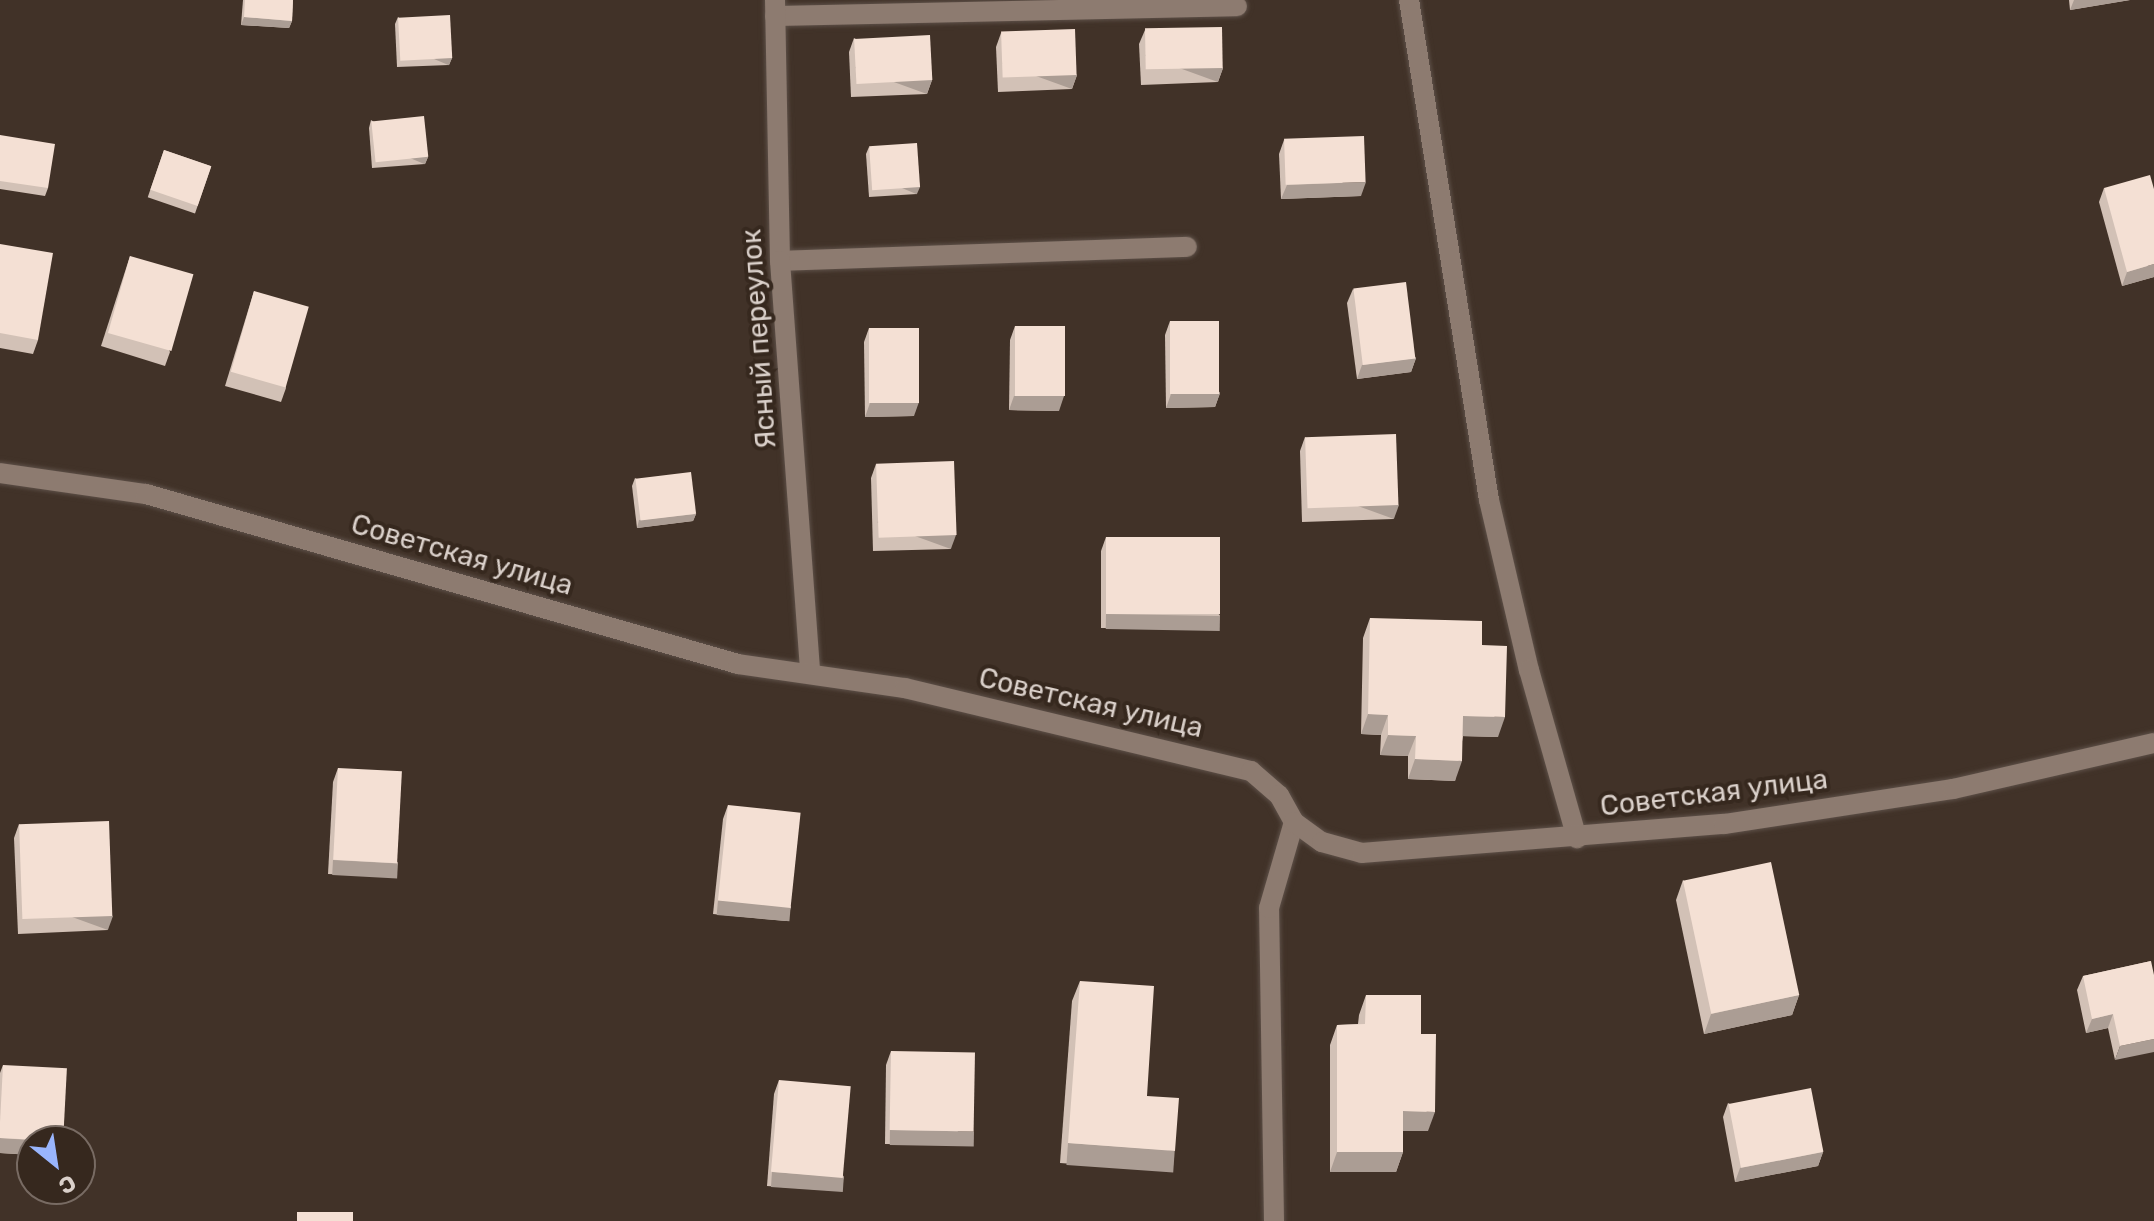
<!DOCTYPE html>
<html>
<head>
<meta charset="utf-8">
<style>
	body { margin:0 }
	#map { position:relative; width:2154px; height:1221px; overflow:hidden; background:#413228; font-family:Rubik,sans-serif }
	div>[style] { position:absolute }
	.roads { filter:drop-shadow(0 0 2px #5d5048) drop-shadow(0 0 2px #5d5048) }
	.lane>* { height:20px; margin:-10px; padding:0 10px; transform-origin:10px; border-radius:10px; background:#8d7b70 }
	.street>* { height:20px; margin:-10px; padding:0 10px; transform-origin:10px; border-radius:10px; background:#8d7b70 }
	.wall>* { inset:0; background:#d2c1b6; transform-origin:0 0 }
	.shaded-wall>* { inset:0; background:#ab9d94; transform-origin:0 0 }
	.building>* { inset:0; background:#f4e0d4; transform-origin:0 0 }
	span { translate:-50% -50%; white-space:nowrap; text-align:center; line-height:1.15; -webkit-text-stroke:8px #36281e; paint-order:stroke }
	.street-label { font-size:28px; color:#dad0ca }
	.north { position:absolute; left:16px; top:1125px; width:80px; height:80px; box-sizing:border-box; background:#36281e; border:2px solid #786b63; border-radius:50%; rotate:150deg; font-size:22px; font-weight:700; line-height:32px; text-align:center; color:#dad0ca }
	.north::after { content:''; display:block; margin:auto; width:28px; height:36px; background:#99b5fd; clip-path:polygon(50% 0,100% 100%,50% 72%,0 100%) }
</style>
</head>
<body>
<div id="map">
	<div class="roads">
		<div class="lane">
			<i style="left:1409px;top:0;width:506px;rotate:80.91deg"></i>
			<i style="left:1489px;top:500px;width:175px;rotate:76.8deg"></i>
			<i style="left:1529px;top:670px;width:175px;rotate:74.1deg"></i>
			<i style="left:775px;top:16px;width:462px;rotate:-1.2deg"></i>
			<i style="left:780px;top:261px;width:407px;rotate:-2deg"></i>
			<i style="left:1274px;top:1221px;width:313px;rotate:-90.9deg"></i>
			<i style="left:1269px;top:908px;width:90px;rotate:-73.8deg"></i>
		</div>
		<div class="street">
			<i style="left:775px;top:0;width:261px;rotate:88.9deg"></i>
			<i style="left:780px;top:261px;width:414px;rotate:85.8deg"></i>
			<i style="left:0;top:473px;width:148px;rotate:8.2deg"></i>
			<i style="left:146px;top:494px;width:616px;rotate:16.02deg"></i>
			<i style="left:738px;top:664px;width:169px;rotate:8.2deg"></i>
			<i style="left:905px;top:688px;width:356px;rotate:13.5deg"></i>
			<i style="left:1251px;top:771px;width:37px;rotate:41deg"></i>
			<i style="left:1279px;top:795px;width:31px;rotate:61deg"></i>
			<i style="left:1294px;top:822px;width:34px;rotate:36deg"></i>
			<i style="left:1322px;top:842px;width:41px;rotate:15.4deg"></i>
			<i style="left:1362px;top:853px;width:363px;rotate:-4.6deg"></i>
			<i style="left:1724px;top:824px;width:232px;rotate:-8.7deg"></i>
			<i style="left:1953px;top:789px;width:206px;rotate:-12.9deg"></i>
		</div>
	</div>
	<div class="wall">
		<i style="clip-path:polygon(243px 0,293px 0,292px 21px,289px 28px,241px 25px)"></i>
		<i style="clip-path:polygon(2069px 0,2130px 0,2070px 10px)"></i>
		<i style="clip-path:polygon(398px 17px,452px 58px,449px 65px,397px 67px,395px 24px)"></i>
		<i style="clip-path:polygon(1145px 30px,1223px 68px,1218px 82px,1141px 85px,1139px 44px)"></i>
		<i style="clip-path:polygon(1001px 33px,1077px 75px,1072px 89px,998px 92px,996px 47px)"></i>
		<i style="clip-path:polygon(854px 38px,932px 80px,927px 94px,851px 97px,849px 52px)"></i>
		<i style="clip-path:polygon(371px 120px,428px 157px,425px 164px,372px 168px,369px 128px)"></i>
		<i style="clip-path:polygon(0 135px,48px 188px,45px 196px,0 189px)"></i>
		<i style="clip-path:polygon(1284px 140px,1361px 196px,1281px 199px,1279px 154px)"></i>
		<i style="clip-path:polygon(869px 147px,917px 194px,869px 197px,866px 154px)"></i>
		<i style="left:164px;top:150px;width:50px;height:50px;rotate:19deg"></i>
		<i style="clip-path:polygon(2104px 188px,2154px 277px,2122px 286px,2099px 202px)"></i>
		<i style="clip-path:polygon(0 244px,38px 340px,33px 354px,0 348px)"></i>
		<i style="clip-path:polygon(130px 256px,170px 352px,165px 366px,101px 346px)"></i>
		<i style="clip-path:polygon(1353px 289px,1416px 358px,1411px 372px,1357px 379px,1347px 303px)"></i>
		<i style="clip-path:polygon(254px 291px,286px 388px,281px 402px,225px 386px)"></i>
		<i style="clip-path:polygon(1170px 321px,1220px 393px,1215px 407px,1166px 408px,1165px 335px)"></i>
		<i style="clip-path:polygon(1015px 326px,1059px 411px,1009px 410px,1010px 340px)"></i>
		<i style="clip-path:polygon(869px 328px,914px 416px,865px 417px,864px 342px)"></i>
		<i style="clip-path:polygon(1305px 437px,1394px 519px,1302px 522px,1300px 451px)"></i>
		<i style="clip-path:polygon(876px 464px,951px 549px,873px 551px,871px 478px)"></i>
		<i style="clip-path:polygon(635px 478px,696px 514px,693px 521px,637px 528px,632px 486px)"></i>
		<i style="clip-path:polygon(1106px 537px,1220px 615px,1215px 629px,1101px 628px,1101px 551px)"></i>
		<i style="clip-path:polygon(1370px 618px,1482px 645px,1498px 737px,1463px 736px,1455px 781px,1408px 779px,1408px 756px,1380px 755px,1381px 735px,1361px 734px,1363px 638px)"></i>
		<i style="clip-path:polygon(338px 768px,398px 863px,393px 877px,328px 874px,333px 782px)"></i>
		<i style="clip-path:polygon(728px 805px,791px 907px,786px 921px,713px 914px,723px 819px)"></i>
		<i style="clip-path:polygon(19px 824px,108px 930px,18px 934px,14px 838px)"></i>
		<i style="clip-path:polygon(1683px 880px,1799px 995px,1792px 1015px,1704px 1034px,1676px 900px)"></i>
		<i style="clip-path:polygon(2151px 961px,2115px 1060px,2108px 1028px,2086px 1033px,2077px 990px,2083px 976px)"></i>
		<i style="clip-path:polygon(1080px 981px,1147px 1096px,1168px 1171px,1060px 1163px,1072px 1001px)"></i>
		<i style="clip-path:polygon(1366px 995px,1421px 1034px,1428px 1131px,1403px 1131px,1403px 1152px,1396px 1172px,1330px 1172px,1330px 1045px,1337px 1025px,1358px 1024px,1359px 1015px)"></i>
		<i style="clip-path:polygon(891px 1051px,969px 1145px,885px 1144px,886px 1065px)"></i>
		<i style="clip-path:polygon(3px 1065px,32px 1155px,0 1153px,0 1073px)"></i>
		<i style="clip-path:polygon(779px 1080px,844px 1177px,839px 1191px,767px 1186px,774px 1094px)"></i>
		<i style="clip-path:polygon(1728px 1103px,1823px 1152px,1818px 1166px,1735px 1182px,1723px 1117px)"></i>
	</div>
	<div class="shaded-wall">
		<i style="clip-path:polygon(2074px 0,2130px 0,2070px 10px)"></i>
		<i style="clip-path:polygon(244px 17px,292px 21px,289px 28px,241px 25px)"></i>
		<i style="left:452px;top:58px;width:8px;height:52px;rotate:113deg"></i>
		<i style="left:1223px;top:68px;width:15px;height:77px;rotate:110deg"></i>
		<i style="left:1077px;top:75px;width:15px;height:74px;rotate:110deg"></i>
		<i style="left:932px;top:80px;width:15px;height:76px;rotate:110deg"></i>
		<i style="left:428px;top:157px;width:8px;height:53px;rotate:113deg"></i>
		<i style="clip-path:polygon(1366px 182px,1361px 196px,1281px 199px,1287px 185px)"></i>
		<i style="left:920px;top:187px;width:8px;height:49px;rotate:113deg"></i>
		<i style="clip-path:polygon(2154px 264px,2154px 277px,2122px 286px,2127px 272px)"></i>
		<i style="clip-path:polygon(1416px 358px,1411px 372px,1357px 379px,1362px 365px)"></i>
		<i style="clip-path:polygon(1220px 393px,1215px 407px,1166px 408px,1171px 394px)"></i>
		<i style="clip-path:polygon(1014px 396px,1064px 396px,1059px 411px,1009px 410px)"></i>
		<i style="clip-path:polygon(919px 402px,914px 416px,865px 417px,870px 403px)"></i>
		<i style="left:1399px;top:505px;width:15px;height:92px;rotate:110deg"></i>
		<i style="clip-path:polygon(696px 514px,693px 521px,637px 528px,639px 520px)"></i>
		<i style="left:956px;top:535px;width:15px;height:78px;rotate:110deg"></i>
		<i style="left:1106px;top:614px;width:114px;height:15px;rotate:1deg"></i>
		<i style="clip-path:polygon(1368px 714px,1388px 715px,1381px 735px,1361px 734px)"></i>
		<i style="clip-path:polygon(1463px 716px,1505px 717px,1498px 737px,1456px 736px)"></i>
		<i style="clip-path:polygon(1388px 735px,1416px 736px,1408px 756px,1380px 755px)"></i>
		<i style="clip-path:polygon(1415px 759px,1462px 761px,1455px 781px,1408px 779px)"></i>
		<i style="left:333px;top:860px;width:65px;height:15px;rotate:3deg"></i>
		<i style="left:718px;top:900px;width:73px;height:15px;rotate:5deg"></i>
		<i style="left:113px;top:916px;width:15px;height:90px;rotate:110deg"></i>
		<i style="clip-path:polygon(1799px 995px,1792px 1015px,1704px 1034px,1711px 1014px)"></i>
		<i style="clip-path:polygon(2113px 1014px,2108px 1028px,2086px 1033px,2092px 1019px)"></i>
		<i style="clip-path:polygon(2154px 1039px,2154px 1052px,2115px 1060px,2120px 1046px)"></i>
		<i style="clip-path:polygon(1403px 1111px,1435px 1112px,1428px 1131px,1396px 1131px)"></i>
		<i style="left:890px;top:1130px;width:84px;height:15px;rotate:1deg"></i>
		<i style="clip-path:polygon(0 1138px,44px 1141px,32px 1141px,32px 1155px,0 1153px)"></i>
		<i style="left:1068px;top:1143px;width:107px;height:22px;rotate:4deg"></i>
		<i style="clip-path:polygon(1337px 1152px,1403px 1152px,1396px 1172px,1330px 1172px)"></i>
		<i style="clip-path:polygon(1823px 1152px,1818px 1166px,1735px 1182px,1740px 1168px)"></i>
		<i style="left:772px;top:1172px;width:72px;height:15px;rotate:4deg"></i>
	</div>
	<div class="building">
		<i style="clip-path:polygon(245px 0,293px 0,292px 21px,244px 17px)"></i>
		<i style="left:450px;top:15px;width:43px;height:52px;rotate:87deg"></i>
		<i style="left:1222px;top:27px;width:41px;height:77px;rotate:89deg"></i>
		<i style="left:1075px;top:29px;width:46px;height:74px;rotate:88deg"></i>
		<i style="left:930px;top:35px;width:45px;height:76px;rotate:87deg"></i>
		<i style="left:424px;top:116px;width:41px;height:53px;rotate:84deg"></i>
		<i style="clip-path:polygon(0 135px,55px 144px,48px 188px,0 181px)"></i>
		<i style="left:1364px;top:136px;width:46px;height:80px;rotate:88deg"></i>
		<i style="left:917px;top:143px;width:44px;height:48px;rotate:86deg"></i>
		<i style="left:164px;top:150px;width:50px;height:42px;rotate:19deg"></i>
		<i style="clip-path:polygon(2150px 175px,2154px 189px,2154px 264px,2127px 272px,2104px 188px)"></i>
		<i style="clip-path:polygon(0 244px,53px 253px,38px 340px,0 333px)"></i>
		<i style="left:130px;top:256px;width:66px;height:80px;rotate:16deg"></i>
		<i style="left:1406px;top:282px;width:77px;height:53px;rotate:83deg"></i>
		<i style="left:254px;top:291px;width:57px;height:84px;rotate:16deg"></i>
		<i style="left:1170px;top:321px;width:49px;height:73px"></i>
		<i style="left:1015px;top:326px;width:50px;height:70px"></i>
		<i style="left:869px;top:328px;width:50px;height:75px"></i>
		<i style="left:1396px;top:434px;width:71px;height:91px;rotate:88deg"></i>
		<i style="left:954px;top:461px;width:74px;height:78px;rotate:88deg"></i>
		<i style="left:691px;top:472px;width:42px;height:56px;rotate:83deg"></i>
		<i style="left:1106px;top:537px;width:114px;height:77px"></i>
		<i style="clip-path:polygon(1370px 618px,1482px 621px,1482px 645px,1507px 646px,1505px 717px,1463px 716px,1462px 761px,1415px 759px,1416px 736px,1388px 735px,1388px 715px,1368px 714px)"></i>
		<i style="left:338px;top:768px;width:64px;height:92px;rotate:3deg"></i>
		<i style="left:728px;top:805px;width:73px;height:96px;rotate:6deg"></i>
		<i style="left:109px;top:821px;width:95px;height:90px;rotate:88deg"></i>
		<i style="left:1771px;top:862px;width:136px;height:90px;rotate:78deg"></i>
		<i style="clip-path:polygon(2151px 961px,2154px 975px,2154px 1039px,2120px 1046px,2113px 1014px,2092px 1019px,2083px 976px)"></i>
		<i style="clip-path:polygon(1080px 981px,1154px 986px,1147px 1096px,1179px 1098px,1175px 1151px,1068px 1143px)"></i>
		<i style="clip-path:polygon(1366px 995px,1421px 995px,1421px 1034px,1436px 1034px,1435px 1112px,1403px 1111px,1403px 1152px,1337px 1152px,1337px 1025px,1365px 1024px)"></i>
		<i style="left:891px;top:1051px;width:84px;height:79px;rotate:1deg"></i>
		<i style="left:3px;top:1065px;width:64px;height:73px;rotate:3deg"></i>
		<i style="left:779px;top:1080px;width:72px;height:92px;rotate:5deg"></i>
		<i style="left:1811px;top:1088px;width:65px;height:84px;rotate:79deg"></i>
		<i style="left:297px;top:1212px;width:56px;height:9px"></i>
	</div>
	<div class="street-label">
		<span style="left:759px;top:339px;rotate:-94deg">Ясный переулок</span>
		<span style="left:462px;top:555px;rotate:16deg">Советская улица</span>
		<span style="left:1091px;top:703px;rotate:13deg">Советская улица</span>
		<span style="left:1714px;top:793px;rotate:-7deg">Советская улица</span>
	</div>
	<div class="north">С</div>
</div>
</body>
</html>
